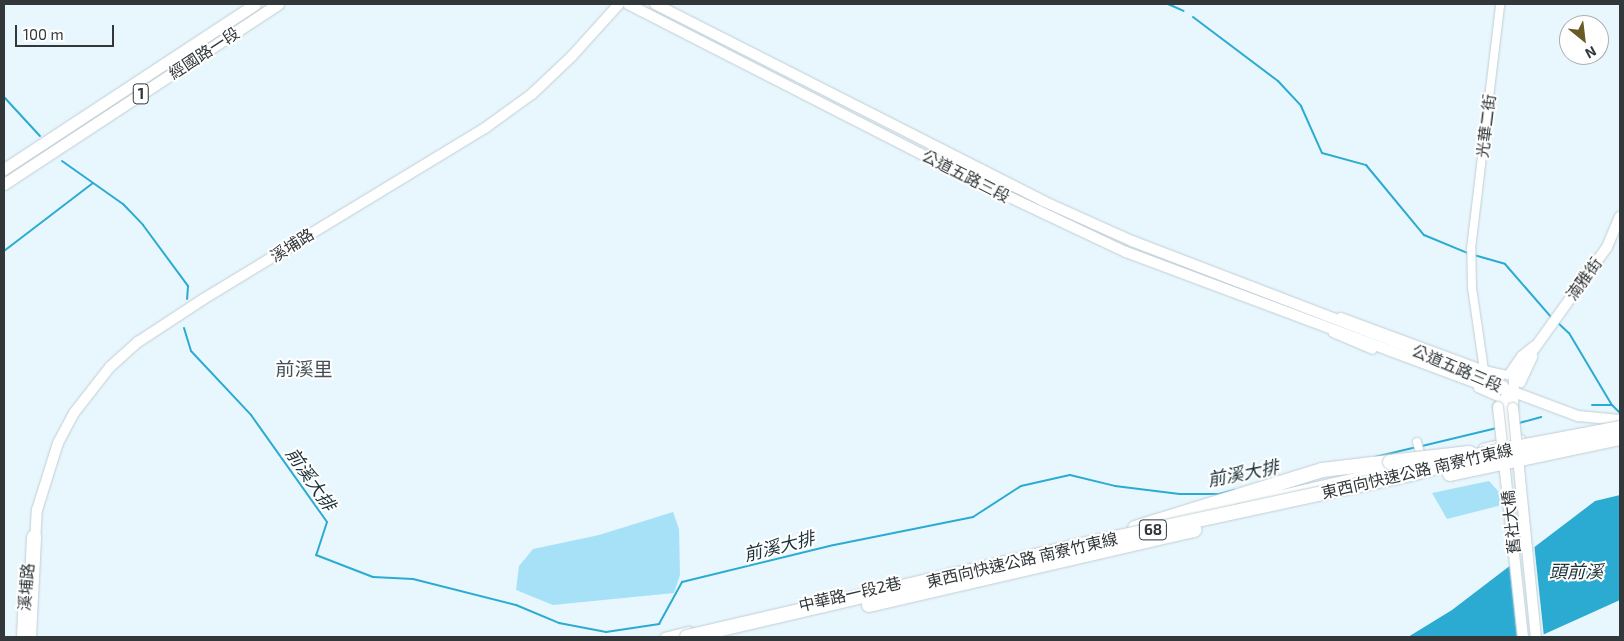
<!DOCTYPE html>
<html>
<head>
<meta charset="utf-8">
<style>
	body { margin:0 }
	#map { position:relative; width:1624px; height:641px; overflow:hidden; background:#e8f7fd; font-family:"Exo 2","Noto Sans TC",sans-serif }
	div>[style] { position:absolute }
	.green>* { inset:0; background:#a7e1f8 }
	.water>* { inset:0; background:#2cabd2 }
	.pier>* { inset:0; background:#e8f7fd }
	.stream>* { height:2px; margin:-1px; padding:0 1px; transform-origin:1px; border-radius:1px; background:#2cabd2 }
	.roads { filter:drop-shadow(0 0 1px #c0ced4) drop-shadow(0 0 1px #c0ced4) }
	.street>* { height:8px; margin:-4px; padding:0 4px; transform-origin:4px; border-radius:4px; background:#fff }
	.secondary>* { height:10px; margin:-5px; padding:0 5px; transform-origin:5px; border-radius:5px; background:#fff }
	.primary>* { height:11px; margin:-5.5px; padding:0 5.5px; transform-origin:5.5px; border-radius:5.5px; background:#fff }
	.highway>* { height:14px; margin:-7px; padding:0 7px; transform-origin:7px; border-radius:7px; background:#fff }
	.bridges { filter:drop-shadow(0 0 1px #c0ced4) drop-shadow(0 0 1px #c0ced4) }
	.secondary-bridge>* { height:10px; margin:-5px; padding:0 5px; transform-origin:5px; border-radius:5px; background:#fff }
	.highway-bridge>* { height:14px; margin:-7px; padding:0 7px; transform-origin:7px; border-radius:7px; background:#fff }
	span { translate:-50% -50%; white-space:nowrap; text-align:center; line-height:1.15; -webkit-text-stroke:4px #fff; paint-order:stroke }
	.shield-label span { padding:1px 4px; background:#fff; border:1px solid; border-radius:4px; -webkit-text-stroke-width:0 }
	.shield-label { font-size:15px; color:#32383a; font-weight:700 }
	.street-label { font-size:16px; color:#32383a }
	.water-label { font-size:18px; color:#1c3138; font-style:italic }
	.quarter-label { font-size:19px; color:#434f54 }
	.frame { position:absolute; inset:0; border:5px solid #32383a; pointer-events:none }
	.north { position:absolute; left:1559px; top:15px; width:50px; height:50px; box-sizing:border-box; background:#fff; border:1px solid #adafb0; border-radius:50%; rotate:151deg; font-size:14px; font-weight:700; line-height:20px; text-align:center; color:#32383a }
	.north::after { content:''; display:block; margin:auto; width:18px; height:22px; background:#695a28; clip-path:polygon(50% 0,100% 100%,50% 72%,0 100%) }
	.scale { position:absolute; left:15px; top:25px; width:99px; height:22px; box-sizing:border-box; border:2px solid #32383a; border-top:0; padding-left:6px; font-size:15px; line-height:18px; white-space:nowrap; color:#32383a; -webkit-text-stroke:4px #fff; paint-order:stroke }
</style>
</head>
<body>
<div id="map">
	<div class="green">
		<i style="clip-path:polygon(1489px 481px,1499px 492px,1502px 505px,1447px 519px,1432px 493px)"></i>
		<i style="clip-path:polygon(673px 512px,679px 529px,680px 575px,674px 593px,553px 605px,516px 590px,519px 566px,533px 549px,599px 535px)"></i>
	</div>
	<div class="water">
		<i style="clip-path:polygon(1620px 495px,1620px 600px,1538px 637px,1408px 637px,1452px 610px,1595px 501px)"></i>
	</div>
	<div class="pier">
		<i style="clip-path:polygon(1534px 543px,1544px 637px,1517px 637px,1509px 562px)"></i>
	</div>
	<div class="stream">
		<i style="left:1168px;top:4px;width:17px;rotate:24deg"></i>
		<i style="left:1193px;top:17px;width:106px;rotate:37deg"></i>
		<i style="left:1278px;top:81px;width:34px;rotate:47deg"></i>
		<i style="left:1301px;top:106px;width:51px;rotate:65.9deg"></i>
		<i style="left:1322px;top:153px;width:46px;rotate:15.3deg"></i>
		<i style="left:1366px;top:165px;width:91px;rotate:50.4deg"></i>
		<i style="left:1424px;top:235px;width:50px;rotate:22.4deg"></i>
		<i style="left:4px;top:97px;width:53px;rotate:47.3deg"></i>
		<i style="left:62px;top:161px;width:75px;rotate:35.2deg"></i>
		<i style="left:123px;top:204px;width:29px;rotate:46deg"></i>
		<i style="left:143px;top:225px;width:76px;rotate:53.6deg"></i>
		<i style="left:188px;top:286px;width:13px;rotate:94deg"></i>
		<i style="left:4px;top:251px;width:112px;rotate:-37.4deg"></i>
		<i style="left:1474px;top:255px;width:32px;rotate:16deg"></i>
		<i style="left:1505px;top:264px;width:70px;rotate:49deg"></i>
		<i style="left:1557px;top:322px;width:16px;rotate:43deg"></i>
		<i style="left:1569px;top:333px;width:84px;rotate:59.2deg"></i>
		<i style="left:1612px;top:405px;width:11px;rotate:45deg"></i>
		<i style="left:184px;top:328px;width:24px;rotate:73deg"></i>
		<i style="left:191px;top:351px;width:88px;rotate:46.8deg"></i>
		<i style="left:251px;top:415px;width:131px;rotate:54.6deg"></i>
		<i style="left:327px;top:522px;width:35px;rotate:108deg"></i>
		<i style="left:316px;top:555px;width:61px;rotate:21.1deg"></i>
		<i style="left:373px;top:577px;width:40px;rotate:2.9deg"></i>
		<i style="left:413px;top:579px;width:106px;rotate:14.2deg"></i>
		<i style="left:516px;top:605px;width:47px;rotate:22.7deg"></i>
		<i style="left:559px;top:623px;width:48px;rotate:10.8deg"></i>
		<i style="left:606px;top:632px;width:54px;rotate:-8.6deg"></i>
		<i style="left:659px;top:624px;width:48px;rotate:-61.3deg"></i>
		<i style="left:682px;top:582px;width:156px;rotate:-13.7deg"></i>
		<i style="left:834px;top:545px;width:142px;rotate:-11.4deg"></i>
		<i style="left:973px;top:517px;width:57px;rotate:-32.9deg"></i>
		<i style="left:1021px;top:486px;width:50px;rotate:-12.7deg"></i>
		<i style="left:1070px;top:475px;width:46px;rotate:13.7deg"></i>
		<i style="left:1115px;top:486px;width:65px;rotate:7deg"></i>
		<i style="left:1180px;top:494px;width:39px"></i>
		<i style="left:1219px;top:494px;width:16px;rotate:-15deg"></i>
		<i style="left:1592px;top:405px;width:20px"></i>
		<i style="left:1519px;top:423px;width:23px;rotate:-15deg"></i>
		<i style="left:1422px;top:446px;width:77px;rotate:-13.5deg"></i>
		<i style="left:1375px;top:457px;width:43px;rotate:-13.4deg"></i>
	</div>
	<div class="roads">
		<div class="street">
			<i style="left:1341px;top:317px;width:153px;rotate:20.3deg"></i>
			<i style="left:1484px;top:370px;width:25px;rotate:12deg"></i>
			<i style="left:1508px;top:375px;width:23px;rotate:-56deg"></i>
			<i style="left:1521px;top:356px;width:16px;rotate:-40deg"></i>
			<i style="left:1333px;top:333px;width:43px;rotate:23deg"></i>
			<i style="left:1484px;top:370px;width:83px;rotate:-98.3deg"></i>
			<i style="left:1472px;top:288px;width:39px;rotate:-91deg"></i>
			<i style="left:1471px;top:249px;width:247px;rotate:-83.2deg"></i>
			<i style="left:1521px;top:383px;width:29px;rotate:-65deg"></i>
			<i style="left:1478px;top:388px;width:20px;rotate:24deg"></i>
			<i style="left:1506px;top:407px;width:35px;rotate:85deg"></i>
			<i style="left:1417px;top:442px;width:15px;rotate:74deg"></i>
			<i style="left:1483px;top:448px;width:39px;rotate:-13deg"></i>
			<i style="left:1239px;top:509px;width:11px;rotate:-38deg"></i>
			<i style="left:1248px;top:502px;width:160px;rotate:-13deg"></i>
			<i style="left:665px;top:637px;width:25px;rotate:-14deg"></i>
		</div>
		<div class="secondary">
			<i style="left:628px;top:4px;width:357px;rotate:27.1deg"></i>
			<i style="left:946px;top:167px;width:199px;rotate:25.3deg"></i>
			<i style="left:1126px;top:252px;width:382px;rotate:20.5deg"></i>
			<i style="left:1484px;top:386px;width:27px;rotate:10deg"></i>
			<i style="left:1511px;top:391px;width:72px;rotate:20.5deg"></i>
			<i style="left:1578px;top:416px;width:42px;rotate:5.4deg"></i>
			<i style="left:655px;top:4px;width:435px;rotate:26.9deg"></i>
			<i style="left:1043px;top:201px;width:98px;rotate:24.2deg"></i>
			<i style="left:1132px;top:241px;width:381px;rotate:21deg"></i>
			<i style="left:1488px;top:378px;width:18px;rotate:29deg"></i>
			<i style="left:1498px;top:407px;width:21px;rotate:-51deg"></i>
			<i style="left:1513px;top:408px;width:31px;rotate:-88deg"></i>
			<i style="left:1514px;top:377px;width:160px;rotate:-54.4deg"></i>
			<i style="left:1607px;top:247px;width:33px;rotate:-67deg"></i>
			<i style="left:35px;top:544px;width:34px;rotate:-87deg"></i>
			<i style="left:37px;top:510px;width:70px;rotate:-72.6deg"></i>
			<i style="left:58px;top:443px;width:34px;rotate:-62deg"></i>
			<i style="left:74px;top:413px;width:58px;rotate:-52deg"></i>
			<i style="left:110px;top:367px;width:38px;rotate:-42deg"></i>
			<i style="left:138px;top:342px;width:77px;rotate:-33.3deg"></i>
			<i style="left:202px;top:300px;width:331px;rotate:-31.3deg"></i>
			<i style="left:485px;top:128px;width:58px;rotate:-35.9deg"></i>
			<i style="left:532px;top:94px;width:55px;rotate:-43.5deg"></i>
			<i style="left:572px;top:56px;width:70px;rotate:-47.9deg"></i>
			<i style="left:22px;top:637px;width:43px;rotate:-87.3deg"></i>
		</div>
		<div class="primary">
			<i style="left:4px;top:169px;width:300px;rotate:-33.3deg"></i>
			<i style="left:4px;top:184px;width:328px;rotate:-33.3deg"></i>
		</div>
		<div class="highway">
			<i style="left:1135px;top:528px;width:196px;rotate:-17.2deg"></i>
			<i style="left:1322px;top:470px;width:68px;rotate:-6.7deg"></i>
			<i style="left:29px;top:637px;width:100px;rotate:-87.1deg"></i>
		</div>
	</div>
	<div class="bridges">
		<div class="secondary-bridge">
			<i style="left:1498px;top:407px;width:231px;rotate:83.8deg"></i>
			<i style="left:1513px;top:408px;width:230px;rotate:84.3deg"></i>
		</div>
		<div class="highway-bridge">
			<i style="left:1390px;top:462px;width:80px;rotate:-6.5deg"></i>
			<i style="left:1450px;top:474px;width:174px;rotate:-12deg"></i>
			<i style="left:869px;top:605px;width:334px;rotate:-13deg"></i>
			<i style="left:687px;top:637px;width:396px;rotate:-13.1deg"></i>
			<i style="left:1073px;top:547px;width:346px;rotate:-12.2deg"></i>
			<i style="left:1411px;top:474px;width:76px;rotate:-15.3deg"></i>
			<i style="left:1484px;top:454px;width:138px;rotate:-10.8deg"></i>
		</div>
	</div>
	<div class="shield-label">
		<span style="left:141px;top:94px">1</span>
		<span style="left:1153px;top:530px">68</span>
	</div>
	<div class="street-label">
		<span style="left:204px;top:53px;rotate:-33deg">經國路一段</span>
		<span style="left:1486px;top:126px;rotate:-83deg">光華二街</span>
		<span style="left:966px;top:176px;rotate:27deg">公道五路三段</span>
		<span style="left:292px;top:245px;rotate:-32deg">溪埔路</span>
		<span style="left:1584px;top:279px;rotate:-54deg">湳雅街</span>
		<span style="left:1457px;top:368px;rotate:23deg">公道五路三段</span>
		<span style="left:1417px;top:471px;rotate:-13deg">東西向快速公路 南寮竹東線</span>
		<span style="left:1511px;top:522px;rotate:-96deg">舊社大橋</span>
		<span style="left:1022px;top:560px;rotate:-13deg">東西向快速公路 南寮竹東線</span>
		<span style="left:26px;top:587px;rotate:-85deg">溪埔路</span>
		<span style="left:850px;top:594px;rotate:-13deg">中華路一段2巷</span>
	</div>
	<div class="water-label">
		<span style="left:1243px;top:473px;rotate:-11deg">前溪大排</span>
		<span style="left:311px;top:479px;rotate:55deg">前溪大排</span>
		<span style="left:779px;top:546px;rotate:-14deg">前溪大排</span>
		<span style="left:1576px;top:571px">頭前溪</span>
	</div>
	<div class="quarter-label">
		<span style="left:304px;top:369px">前溪里</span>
	</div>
	<div class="frame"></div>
	<div class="north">N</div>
	<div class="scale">100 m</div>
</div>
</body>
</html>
